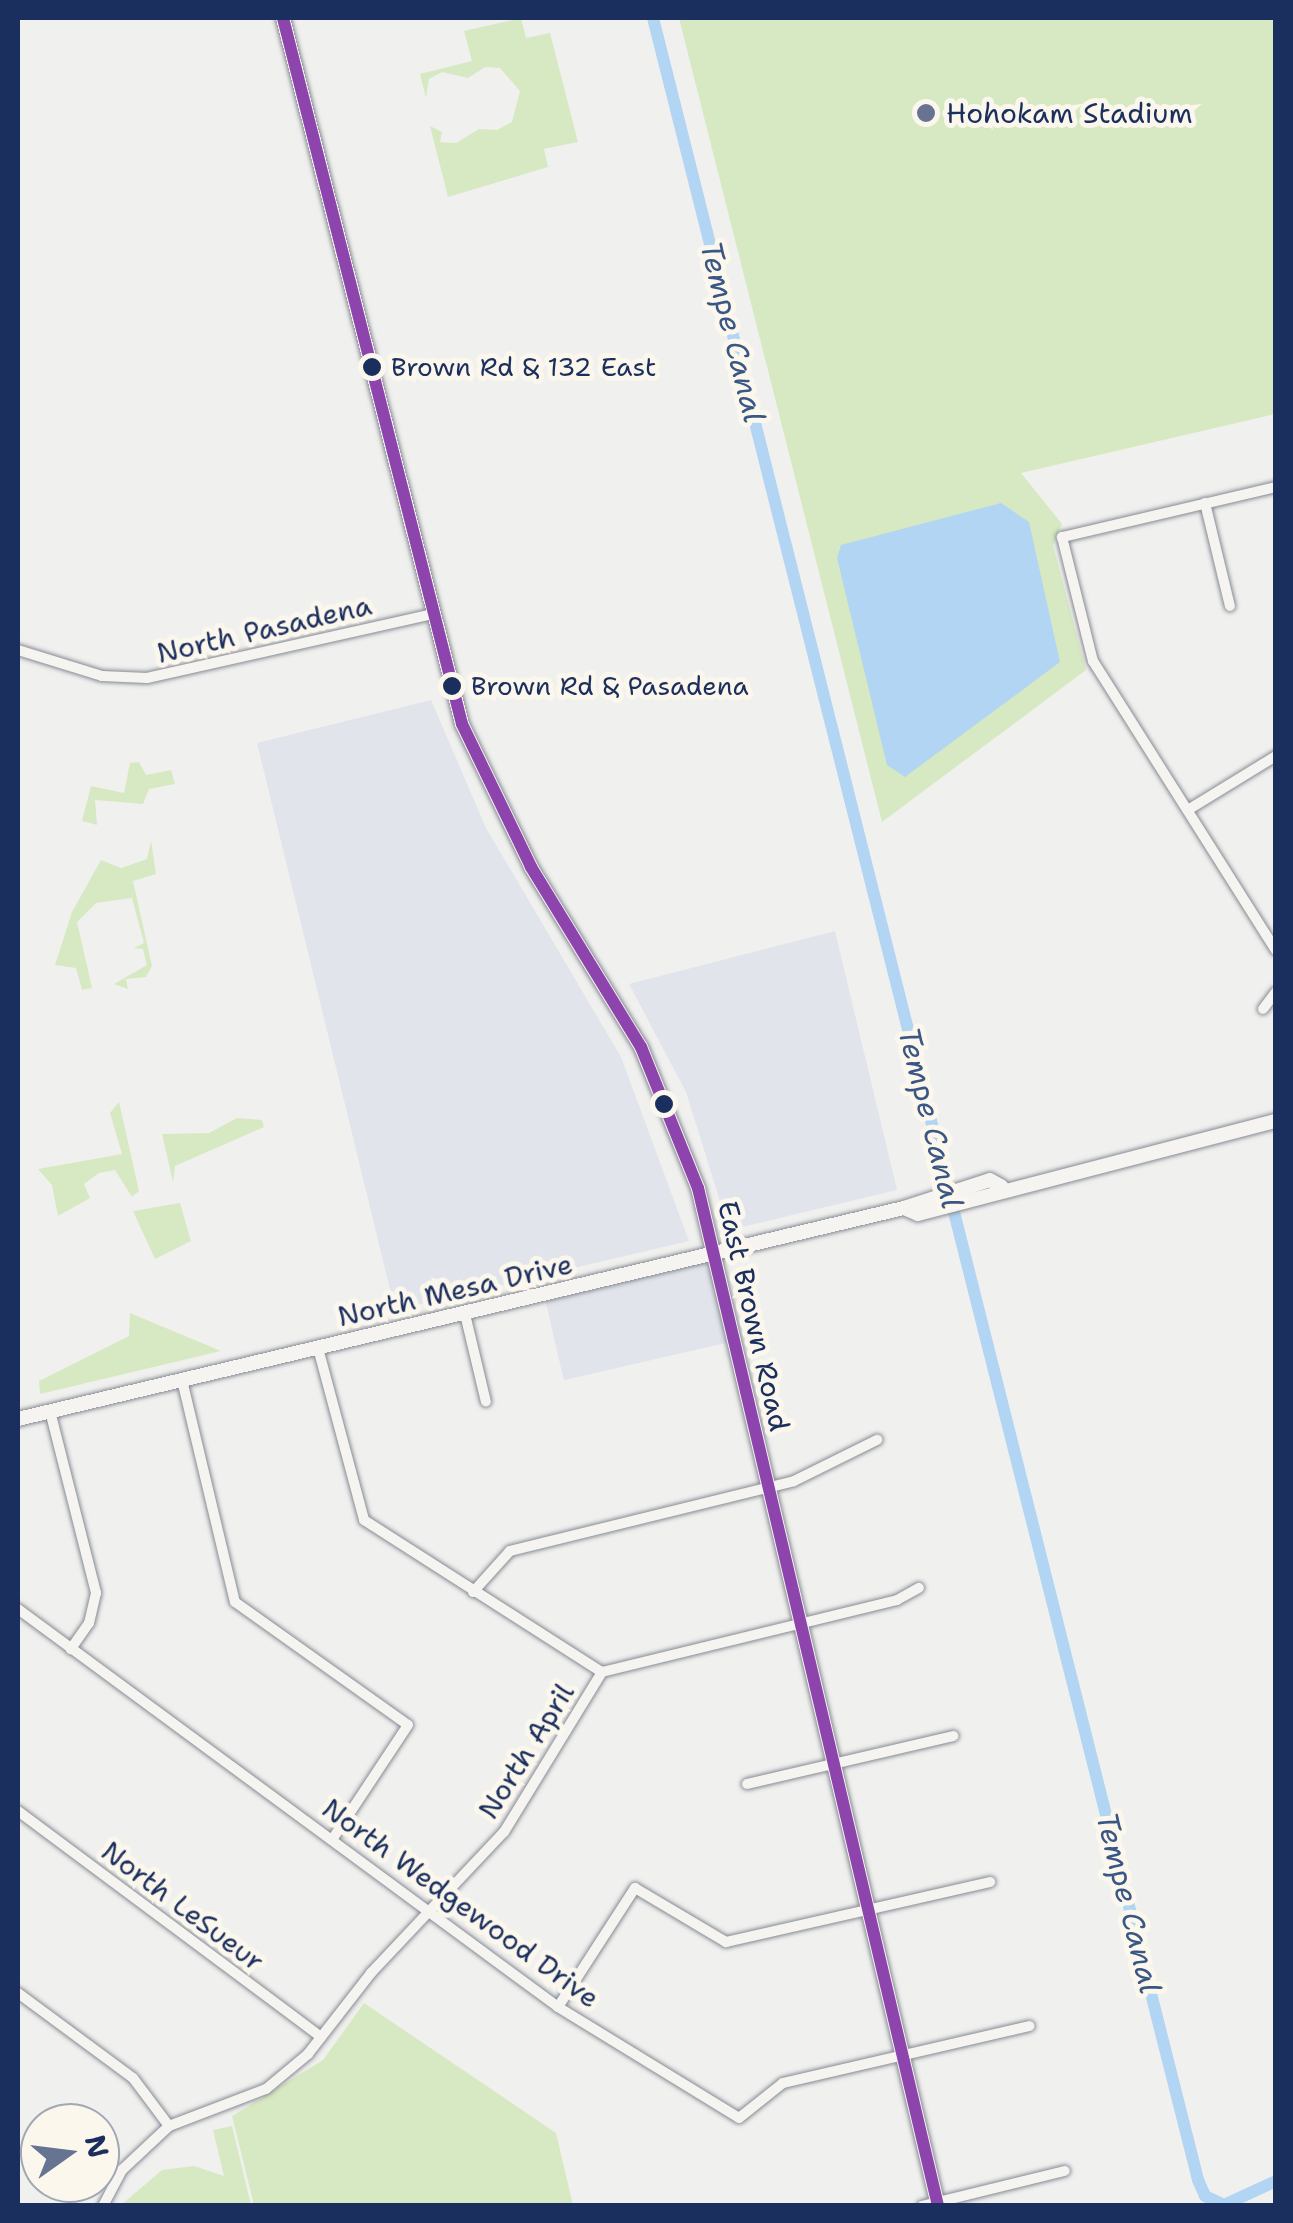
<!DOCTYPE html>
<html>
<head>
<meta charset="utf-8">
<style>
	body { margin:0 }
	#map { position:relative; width:1293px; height:2223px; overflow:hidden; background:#f0f0ef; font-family:"Shantell Sans",sans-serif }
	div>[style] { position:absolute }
	.built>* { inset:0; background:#e1e4eb; transform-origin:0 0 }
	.green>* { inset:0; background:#d7e9c2 }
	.water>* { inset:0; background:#b1d5f2 }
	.canal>* { height:12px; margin:-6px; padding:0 6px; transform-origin:6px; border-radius:6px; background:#b1d5f2 }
	.roads { filter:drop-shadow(0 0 2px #878b93) drop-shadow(0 0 2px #878b93) }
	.minor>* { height:10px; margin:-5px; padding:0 5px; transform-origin:5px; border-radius:5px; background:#f5f4f1 }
	.secondary>* { height:14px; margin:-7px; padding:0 7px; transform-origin:7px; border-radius:7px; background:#f5f4f1 }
	.bus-1>* { height:12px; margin:-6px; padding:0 6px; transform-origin:6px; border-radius:6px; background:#8e44ad }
	.dots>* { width:28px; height:28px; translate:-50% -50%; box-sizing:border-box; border:5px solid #fbf7ec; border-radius:50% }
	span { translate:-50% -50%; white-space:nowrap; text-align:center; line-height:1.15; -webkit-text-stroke:10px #fbf7ec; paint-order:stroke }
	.bus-label { font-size:26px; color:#1b2f5e }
	.left { translate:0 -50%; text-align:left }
	.poi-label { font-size:28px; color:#1b2f5e }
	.street-label { font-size:28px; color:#1b2f5e }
	.water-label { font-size:30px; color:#3a5684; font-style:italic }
	.frame { position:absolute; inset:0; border:20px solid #1b2f5e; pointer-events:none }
	.north { position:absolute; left:20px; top:2103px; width:100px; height:100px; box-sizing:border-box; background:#fbf7ec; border:2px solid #a1a7b3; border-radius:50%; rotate:76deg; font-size:28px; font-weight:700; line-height:40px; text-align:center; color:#1b2f5e }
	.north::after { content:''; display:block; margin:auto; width:35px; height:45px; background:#667391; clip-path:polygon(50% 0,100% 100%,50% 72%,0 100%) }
</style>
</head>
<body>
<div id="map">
	<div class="built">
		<i style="clip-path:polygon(431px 700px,486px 828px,621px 1057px,689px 1241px,395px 1310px,257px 743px)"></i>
		<i style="clip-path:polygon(835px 931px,897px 1190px,729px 1230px,686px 1092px,629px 984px)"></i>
		<i style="left:715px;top:1253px;width:90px;height:176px;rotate:77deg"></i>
	</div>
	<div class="green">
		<i style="clip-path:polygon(521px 18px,526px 38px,550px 33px,578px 142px,544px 149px,548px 167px,448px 197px,430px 126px,442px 132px,440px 142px,456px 143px,479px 129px,497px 130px,512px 122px,520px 91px,500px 68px,485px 67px,468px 78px,442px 72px,429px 79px,426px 98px,420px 74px,472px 61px,464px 31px)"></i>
		<i style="clip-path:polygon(679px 18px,1275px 18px,1275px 414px,1021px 473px,1062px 524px,1053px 545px,1086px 670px,882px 822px)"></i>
		<i style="clip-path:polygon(139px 762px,146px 775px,171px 770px,175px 784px,149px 789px,143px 804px,95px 800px,97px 825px,82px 821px,91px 786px,124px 793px,130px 763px)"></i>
		<i style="clip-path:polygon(151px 841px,156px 874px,133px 881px,152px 966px,146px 977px,126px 979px,128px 989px,114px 984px,147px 965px,143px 949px,134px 948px,144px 943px,132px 898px,96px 903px,77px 922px,92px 988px,82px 990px,76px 968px,55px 965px,72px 912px,101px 860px,121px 868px,147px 859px)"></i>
		<i style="clip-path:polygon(119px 1102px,139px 1191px,132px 1197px,115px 1170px,99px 1173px,84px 1184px,90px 1198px,58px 1216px,52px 1185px,38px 1169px,122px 1154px,110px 1113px)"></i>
		<i style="clip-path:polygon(237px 1118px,262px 1120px,264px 1127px,175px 1166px,173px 1182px,162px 1134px,209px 1133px)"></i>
		<i style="clip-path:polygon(180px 1203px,191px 1241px,155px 1259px,133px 1211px)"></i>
		<i style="clip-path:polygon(130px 1313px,221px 1351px,40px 1394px,39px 1381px,129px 1336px)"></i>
		<i style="clip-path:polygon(364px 2003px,556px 2133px,573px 2205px,254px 2205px,232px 2116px,323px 2060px)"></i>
		<i style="clip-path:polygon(232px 2126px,251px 2205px,121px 2205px,162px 2170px,194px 2166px,224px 2176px,213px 2130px)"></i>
	</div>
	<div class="water">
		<i style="clip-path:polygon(1001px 503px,1029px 522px,1060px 662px,905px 777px,887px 765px,837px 558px,841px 545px)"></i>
	</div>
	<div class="canal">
		<i style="left:653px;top:18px;width:2230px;rotate:75.85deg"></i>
		<i style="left:1198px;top:2180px;width:17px;rotate:66deg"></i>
		<i style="left:1205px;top:2196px;width:21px;rotate:25deg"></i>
		<i style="left:1224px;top:2205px;width:57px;rotate:-24.8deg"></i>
	</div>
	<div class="roads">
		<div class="minor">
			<i style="left:1276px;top:487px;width:220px;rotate:166.8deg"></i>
			<i style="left:1062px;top:537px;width:128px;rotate:76deg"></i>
			<i style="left:1093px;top:661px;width:342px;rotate:57.7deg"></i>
			<i style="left:1205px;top:503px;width:106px;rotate:76.4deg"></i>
			<i style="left:18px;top:650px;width:88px;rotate:17.2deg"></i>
			<i style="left:102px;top:676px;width:45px;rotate:2.5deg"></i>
			<i style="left:147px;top:678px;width:289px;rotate:-12.6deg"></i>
			<i style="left:1191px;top:808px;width:100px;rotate:-31.5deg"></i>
			<i style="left:1263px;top:1009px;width:21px;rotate:-53deg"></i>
			<i style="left:465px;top:1314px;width:90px;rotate:76.6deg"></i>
			<i style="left:318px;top:1348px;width:178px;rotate:75deg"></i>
			<i style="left:364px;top:1520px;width:282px;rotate:32.6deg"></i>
			<i style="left:182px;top:1380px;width:228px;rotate:76.6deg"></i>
			<i style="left:235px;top:1602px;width:212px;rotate:35.4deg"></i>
			<i style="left:408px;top:1725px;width:134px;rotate:123.5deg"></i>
			<i style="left:50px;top:1411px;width:188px;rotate:75.8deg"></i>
			<i style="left:96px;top:1593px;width:31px;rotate:103deg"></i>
			<i style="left:89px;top:1623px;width:32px;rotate:125deg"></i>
			<i style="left:473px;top:1592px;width:55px;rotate:-47.9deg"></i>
			<i style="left:510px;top:1551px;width:292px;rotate:-13.8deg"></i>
			<i style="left:794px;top:1481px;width:93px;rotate:-26.3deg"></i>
			<i style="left:18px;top:1609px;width:671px;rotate:36.39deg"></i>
			<i style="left:558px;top:2007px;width:212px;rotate:31.5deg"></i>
			<i style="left:739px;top:2118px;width:56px;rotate:-38.5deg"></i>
			<i style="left:783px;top:2083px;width:253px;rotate:-13deg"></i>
			<i style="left:747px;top:1784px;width:212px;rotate:-13.1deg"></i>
			<i style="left:18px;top:1811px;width:378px;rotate:36.7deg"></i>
			<i style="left:18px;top:1993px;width:143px;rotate:36.5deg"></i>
			<i style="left:133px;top:2078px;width:60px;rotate:53.1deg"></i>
			<i style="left:558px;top:2007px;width:142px;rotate:-57.1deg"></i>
			<i style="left:635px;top:1888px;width:106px;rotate:30.7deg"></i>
			<i style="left:726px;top:1942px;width:271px;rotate:-12.8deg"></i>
			<i style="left:103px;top:2206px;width:41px;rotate:-62.2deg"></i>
			<i style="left:122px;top:2170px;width:64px;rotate:-43.1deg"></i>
			<i style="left:169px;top:2126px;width:104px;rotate:-20.9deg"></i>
			<i style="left:266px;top:2089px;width:55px;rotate:-39.8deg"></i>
			<i style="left:308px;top:2054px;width:103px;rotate:-52.1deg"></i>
			<i style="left:371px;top:1973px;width:194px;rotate:-46.7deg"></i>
			<i style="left:504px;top:1832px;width:188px;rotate:-58.5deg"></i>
			<i style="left:602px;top:1672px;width:304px;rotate:-13.7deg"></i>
			<i style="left:897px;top:1600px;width:25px;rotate:-29deg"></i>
			<i style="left:922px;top:2206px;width:147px;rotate:-13.8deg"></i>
		</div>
		<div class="secondary">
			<i style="left:283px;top:18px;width:728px;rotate:75.77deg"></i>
			<i style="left:462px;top:724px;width:159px;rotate:64.2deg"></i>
			<i style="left:531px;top:867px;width:211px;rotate:58.6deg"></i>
			<i style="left:641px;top:1047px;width:152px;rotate:68deg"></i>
			<i style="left:698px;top:1188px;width:1046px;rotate:76.73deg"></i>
			<i style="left:904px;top:1208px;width:15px;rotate:23deg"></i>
			<i style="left:918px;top:1214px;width:370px;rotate:-14.6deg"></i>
			<i style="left:18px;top:1419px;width:911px;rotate:-13.4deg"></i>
			<i style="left:904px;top:1208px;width:90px;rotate:-18deg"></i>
			<i style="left:990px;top:1180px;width:13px;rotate:29deg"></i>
		</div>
	</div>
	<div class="bus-1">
		<i style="left:283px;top:18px;width:728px;rotate:75.77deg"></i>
		<i style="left:462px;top:724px;width:159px;rotate:64.2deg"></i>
		<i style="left:531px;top:867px;width:211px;rotate:58.6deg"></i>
		<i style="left:641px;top:1047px;width:152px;rotate:68deg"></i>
		<i style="left:698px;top:1188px;width:1046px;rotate:76.73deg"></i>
	</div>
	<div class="dots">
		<i style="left:926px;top:113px;background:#667391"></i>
		<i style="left:372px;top:367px;background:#1b2f5e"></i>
		<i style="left:452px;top:686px;background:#1b2f5e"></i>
		<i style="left:664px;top:1104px;background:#1b2f5e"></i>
	</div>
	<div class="bus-label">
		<span class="left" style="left:391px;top:367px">Brown Rd &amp; 132 East</span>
		<span class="left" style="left:471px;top:686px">Brown Rd &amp; Pasadena</span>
	</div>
	<div class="poi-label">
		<span class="left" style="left:946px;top:113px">Hohokam Stadium</span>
	</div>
	<div class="street-label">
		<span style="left:264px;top:629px;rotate:-13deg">North Pasadena</span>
		<span style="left:455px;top:1290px;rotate:-13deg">North Mesa Drive</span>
		<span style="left:754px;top:1316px;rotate:77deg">East Brown Road</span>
		<span style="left:526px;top:1751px;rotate:-58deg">North April</span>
		<span style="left:461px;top:1903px;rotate:36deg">North Wedgewood Drive</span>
		<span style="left:183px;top:1906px;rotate:37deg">North LeSueur</span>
	</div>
	<div class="water-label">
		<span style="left:732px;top:332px;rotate:76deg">Tempe Canal</span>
		<span style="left:930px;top:1118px;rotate:76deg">Tempe Canal</span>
		<span style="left:1128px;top:1903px;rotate:76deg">Tempe Canal</span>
	</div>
	<div class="frame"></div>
	<div class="north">N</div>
</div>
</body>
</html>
